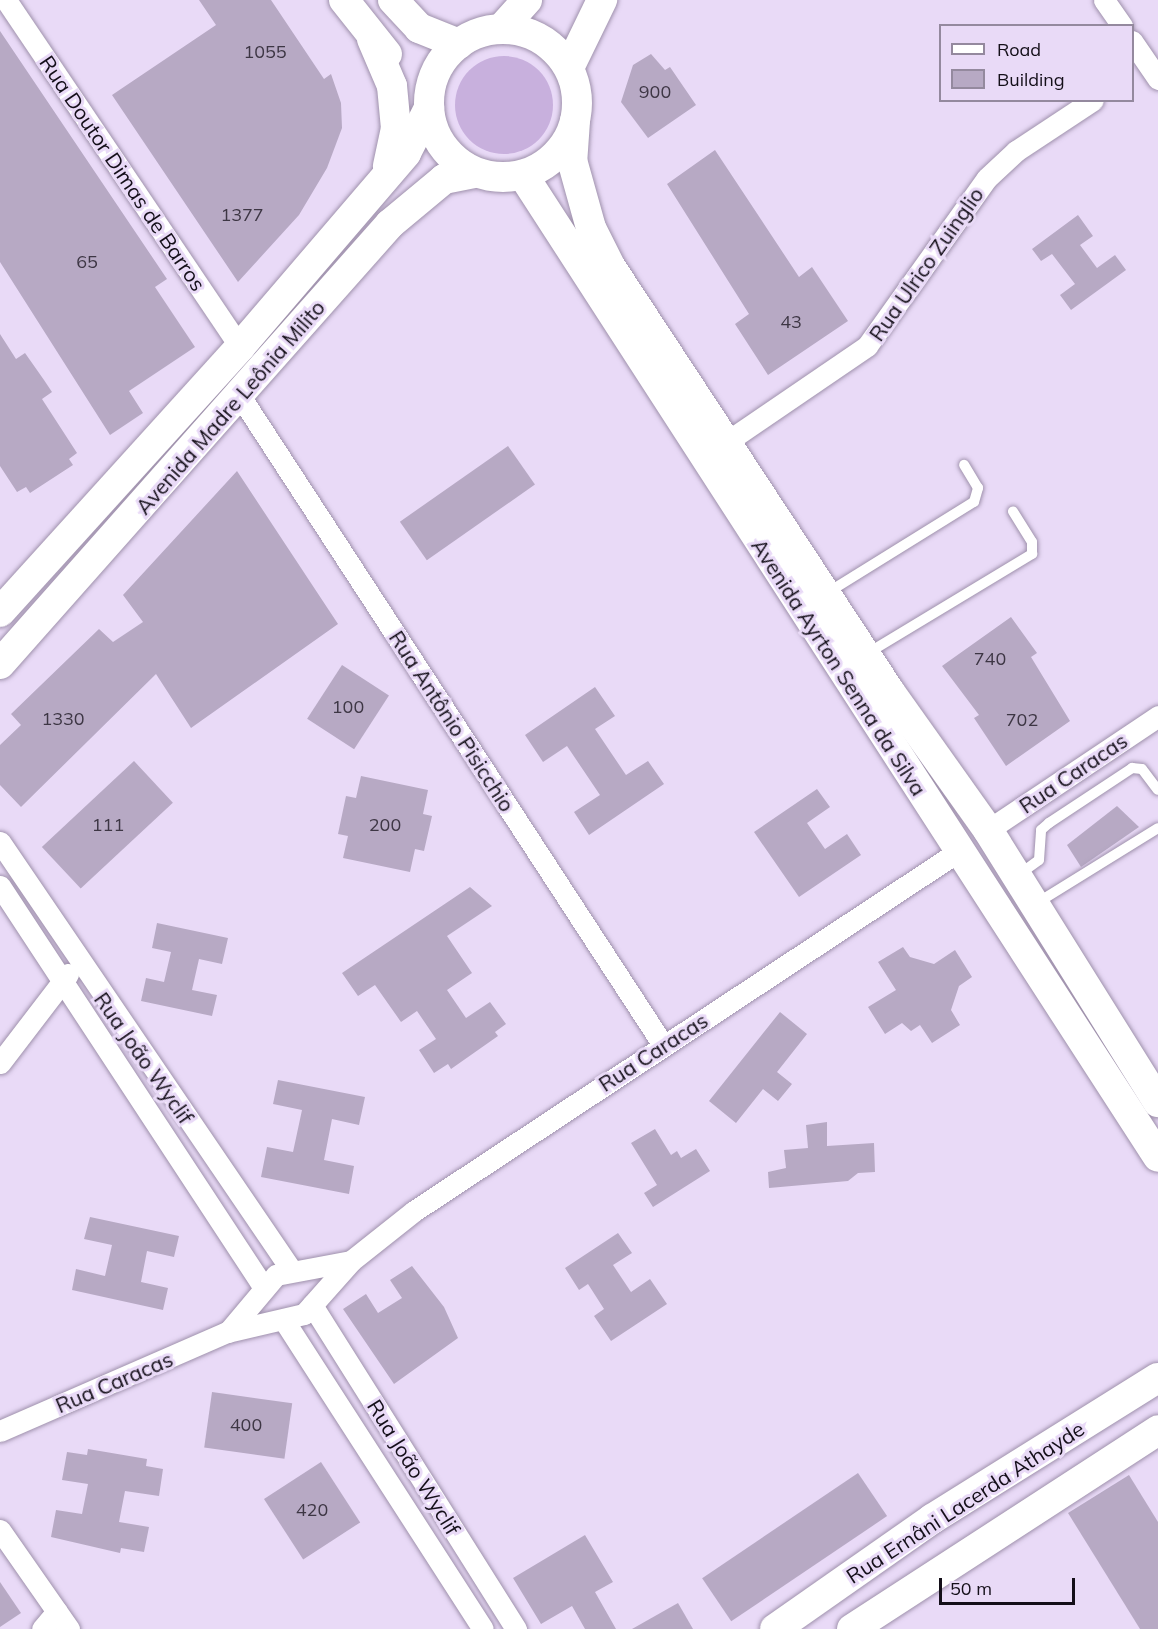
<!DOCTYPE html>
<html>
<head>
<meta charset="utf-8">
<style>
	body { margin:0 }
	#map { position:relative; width:1158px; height:1629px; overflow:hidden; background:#e9daf7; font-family:Mulish,sans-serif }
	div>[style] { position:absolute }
	.green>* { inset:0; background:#c8b0dd }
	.round { border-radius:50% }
	.building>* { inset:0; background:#b7a9c4; transform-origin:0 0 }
	.roads { filter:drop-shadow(0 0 2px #9f91ac) drop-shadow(0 0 2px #9f91ac) }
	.lane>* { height:10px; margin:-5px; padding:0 5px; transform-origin:5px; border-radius:5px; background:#fff }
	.street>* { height:21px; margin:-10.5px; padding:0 10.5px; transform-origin:10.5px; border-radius:10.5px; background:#fff }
	.secondary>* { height:30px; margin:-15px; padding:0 15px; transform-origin:15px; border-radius:15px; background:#fff }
	.secondary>.ring { margin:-15px; padding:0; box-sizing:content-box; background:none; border:30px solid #fff; border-radius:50% }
	span { translate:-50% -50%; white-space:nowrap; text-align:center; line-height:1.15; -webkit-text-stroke:6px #e9daf7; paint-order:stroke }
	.number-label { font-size:18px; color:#3d3644 }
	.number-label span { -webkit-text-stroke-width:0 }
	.street-label { font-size:21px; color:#140f19 }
	.legend { position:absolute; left:939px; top:24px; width:195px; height:78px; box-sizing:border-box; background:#e9daf7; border:2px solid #94899e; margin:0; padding:8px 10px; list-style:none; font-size:18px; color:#140f19 }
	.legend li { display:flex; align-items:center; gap:12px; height:30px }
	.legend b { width:30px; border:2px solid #94899e }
	.scale { position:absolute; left:939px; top:1578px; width:136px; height:27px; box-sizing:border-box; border:3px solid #140f19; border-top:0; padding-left:8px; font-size:18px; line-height:21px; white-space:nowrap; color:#140f19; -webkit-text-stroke:4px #e9daf7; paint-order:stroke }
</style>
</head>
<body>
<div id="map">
	<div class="green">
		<i class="round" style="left:455px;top:56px;width:98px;height:98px"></i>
	</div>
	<div class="building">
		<i style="clip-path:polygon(199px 0,271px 0,324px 79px,331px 74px,341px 103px,342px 128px,327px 168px,299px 215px,238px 282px,112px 95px,216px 25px)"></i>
		<i style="clip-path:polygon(0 31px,167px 279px,155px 287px,195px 347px,129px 391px,143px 413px,110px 435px,0 262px)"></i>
		<i style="clip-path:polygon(651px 54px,665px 70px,670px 67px,696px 105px,648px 138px,621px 102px,633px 65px)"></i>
		<i style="clip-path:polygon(715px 150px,799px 277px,812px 267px,848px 321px,768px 375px,735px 324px,749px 314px,667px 184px)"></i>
		<i style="clip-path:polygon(1078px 215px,1093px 236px,1080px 245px,1097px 268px,1115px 255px,1126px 270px,1071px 310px,1060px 295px,1075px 284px,1052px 254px,1041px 261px,1032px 249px)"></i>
		<i style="clip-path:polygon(0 334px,16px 359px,25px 353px,44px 380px,52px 392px,42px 399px,77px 453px,69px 459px,73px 465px,30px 493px,26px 487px,17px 492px,0 466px)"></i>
		<i style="left:508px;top:446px;width:47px;height:132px;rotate:55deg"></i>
		<i style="clip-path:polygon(237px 471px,338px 624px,191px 728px,156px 674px,21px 807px,0 785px,0 745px,21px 725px,11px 714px,99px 629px,113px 642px,143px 622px,123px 595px)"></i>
		<i style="clip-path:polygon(1011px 617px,1037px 653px,1031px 657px,1070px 721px,1006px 766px,974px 718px,979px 715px,942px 666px)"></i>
		<i style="left:342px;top:665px;width:56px;height:64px;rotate:33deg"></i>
		<i style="clip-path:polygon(595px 687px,615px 716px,595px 729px,626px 775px,648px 761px,664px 784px,589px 835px,574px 812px,600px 795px,567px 746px,543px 762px,525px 735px)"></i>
		<i style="left:134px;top:761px;width:57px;height:126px;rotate:47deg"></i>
		<i style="clip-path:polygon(361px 776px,428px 790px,423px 814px,432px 816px,424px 851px,415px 849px,410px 872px,343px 858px,348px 836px,338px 834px,346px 796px,356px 798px)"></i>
		<i style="clip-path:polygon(817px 789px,830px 807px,807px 823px,825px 849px,847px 834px,861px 855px,799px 897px,754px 832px)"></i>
		<i style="clip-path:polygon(1117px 806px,1139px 827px,1081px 867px,1067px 845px)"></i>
		<i style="clip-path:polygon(470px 887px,492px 906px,447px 936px,472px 973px,447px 990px,466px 1018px,490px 1002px,506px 1024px,495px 1032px,498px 1036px,451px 1069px,448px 1064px,434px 1073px,419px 1050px,436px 1039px,417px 1011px,401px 1022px,375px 985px,358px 996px,342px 973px)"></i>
		<i style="clip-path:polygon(157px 923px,228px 938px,222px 964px,199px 959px,192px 990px,217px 995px,212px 1016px,141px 1001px,146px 978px,164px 982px,171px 952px,152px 948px)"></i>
		<i style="clip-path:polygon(903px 947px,910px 957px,934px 964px,955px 950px,972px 977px,959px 986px,951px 1010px,960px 1025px,932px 1043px,920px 1025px,911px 1031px,902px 1023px,885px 1034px,868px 1007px,896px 990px,878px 962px)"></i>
		<i style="clip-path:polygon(780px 1012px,807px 1034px,777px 1072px,792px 1084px,778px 1101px,763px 1089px,736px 1123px,709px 1101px)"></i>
		<i style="clip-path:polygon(278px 1080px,365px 1097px,359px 1125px,332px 1119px,324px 1160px,354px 1166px,349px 1194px,261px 1177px,267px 1147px,293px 1152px,302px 1110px,273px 1104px)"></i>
		<i style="clip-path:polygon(827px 1122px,827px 1146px,874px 1143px,875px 1172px,858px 1173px,848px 1181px,769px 1188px,768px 1172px,786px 1168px,784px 1150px,808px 1148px,806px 1125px)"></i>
		<i style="clip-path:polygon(655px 1129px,671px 1155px,677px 1151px,681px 1158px,696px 1149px,710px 1171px,653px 1207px,644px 1193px,657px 1185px,631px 1143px)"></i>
		<i style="clip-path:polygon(90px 1217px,179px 1236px,174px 1257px,147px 1251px,141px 1282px,168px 1288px,163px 1310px,72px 1290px,76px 1269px,105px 1276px,112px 1245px,84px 1239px)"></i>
		<i style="clip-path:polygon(618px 1233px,632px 1253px,613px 1265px,631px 1292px,650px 1279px,667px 1304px,611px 1341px,594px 1316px,604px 1309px,588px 1284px,579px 1290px,565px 1268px)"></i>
		<i style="clip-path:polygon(412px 1266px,444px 1307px,458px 1338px,394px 1384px,343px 1309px,366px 1294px,378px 1313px,402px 1298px,390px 1280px)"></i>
		<i style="left:212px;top:1392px;width:81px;height:56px;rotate:8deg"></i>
		<i style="clip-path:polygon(88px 1449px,147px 1459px,146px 1466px,163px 1469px,159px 1496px,125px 1491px,119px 1522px,149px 1527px,144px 1552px,121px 1548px,120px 1553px,51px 1537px,56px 1510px,82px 1514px,88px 1484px,62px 1480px,67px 1452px,87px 1455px)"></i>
		<i style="left:321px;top:1462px;width:72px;height:68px;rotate:57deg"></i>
		<i style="left:858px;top:1473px;width:52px;height:188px;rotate:56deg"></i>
		<i style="clip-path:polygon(1129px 1475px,1158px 1522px,1158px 1629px,1140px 1629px,1068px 1513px)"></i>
		<i style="clip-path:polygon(585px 1535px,613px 1582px,595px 1592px,616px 1629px,585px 1629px,572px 1606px,541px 1624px,513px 1578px)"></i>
		<i style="clip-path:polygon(0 1582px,21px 1613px,0 1627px)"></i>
		<i style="clip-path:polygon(678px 1603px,693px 1629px,632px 1629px)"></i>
	</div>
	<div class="roads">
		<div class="lane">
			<i style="left:827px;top:593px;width:173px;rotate:-31.8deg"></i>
			<i style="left:974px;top:502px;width:15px;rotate:-74deg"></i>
			<i style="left:978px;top:488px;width:27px;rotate:-121deg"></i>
			<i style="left:868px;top:653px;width:192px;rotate:-31.1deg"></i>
			<i style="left:1032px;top:554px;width:12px;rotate:-90deg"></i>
			<i style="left:1032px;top:542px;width:36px;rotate:-122deg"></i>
			<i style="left:1017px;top:876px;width:27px;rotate:-36deg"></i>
			<i style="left:1039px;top:860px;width:30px;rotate:-86deg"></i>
			<i style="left:1041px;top:830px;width:11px;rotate:-41deg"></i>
			<i style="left:1049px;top:823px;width:100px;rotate:-33.5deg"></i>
			<i style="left:1132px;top:768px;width:10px;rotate:6deg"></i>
			<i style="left:1142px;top:769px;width:26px;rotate:53deg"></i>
			<i style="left:1037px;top:903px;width:142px;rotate:-31.8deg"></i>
		</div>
		<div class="street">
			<i style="left:6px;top:0;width:419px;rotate:56deg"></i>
			<i style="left:1104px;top:0;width:32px;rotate:55deg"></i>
			<i style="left:1132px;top:41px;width:46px;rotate:55.6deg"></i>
			<i style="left:240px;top:396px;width:775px;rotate:56.9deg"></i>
			<i style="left:725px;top:443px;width:172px;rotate:-34.3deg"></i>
			<i style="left:867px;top:346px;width:206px;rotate:-54.5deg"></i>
			<i style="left:987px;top:178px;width:40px;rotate:-43deg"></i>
			<i style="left:1016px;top:151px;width:92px;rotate:-33.5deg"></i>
			<i style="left:988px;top:830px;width:205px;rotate:-33.8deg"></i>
			<i style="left:0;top:842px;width:519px;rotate:55.76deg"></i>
			<i style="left:0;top:886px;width:480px;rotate:56.7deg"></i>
			<i style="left:0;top:1063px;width:112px;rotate:-52.6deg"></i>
			<i style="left:312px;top:1305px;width:383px;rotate:57.8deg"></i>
			<i style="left:285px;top:1322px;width:365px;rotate:57.2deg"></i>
			<i style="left:228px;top:1332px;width:75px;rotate:-49.9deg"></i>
			<i style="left:276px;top:1275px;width:76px;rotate:-10.6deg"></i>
			<i style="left:0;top:1431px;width:248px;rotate:-23.6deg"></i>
			<i style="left:227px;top:1332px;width:79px;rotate:-13.2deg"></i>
			<i style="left:304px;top:1314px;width:71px;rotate:-48.4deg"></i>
			<i style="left:351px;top:1261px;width:80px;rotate:-38.4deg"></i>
			<i style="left:414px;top:1211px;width:653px;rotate:-33.45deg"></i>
			<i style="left:0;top:1530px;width:121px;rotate:55.1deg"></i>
			<i style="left:42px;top:1629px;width:23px;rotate:-50deg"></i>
		</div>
		<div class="secondary">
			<i style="left:344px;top:0;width:69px;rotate:51.5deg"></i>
			<i style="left:393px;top:0;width:38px;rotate:47deg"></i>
			<i style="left:419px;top:28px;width:43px;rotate:21.8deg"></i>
			<i class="ring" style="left:429px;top:29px;width:118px;height:118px"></i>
			<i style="left:501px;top:29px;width:39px;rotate:-48deg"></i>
			<i style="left:372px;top:39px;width:51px;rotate:66.9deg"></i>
			<i style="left:392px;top:86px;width:42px;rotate:84.6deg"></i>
			<i style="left:396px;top:128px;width:39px;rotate:102deg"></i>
			<i style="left:569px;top:68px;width:76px;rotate:-64.1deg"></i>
			<i style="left:575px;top:121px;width:39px;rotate:94deg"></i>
			<i style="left:572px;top:160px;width:71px;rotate:74.4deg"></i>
			<i style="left:591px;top:228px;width:42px;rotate:63.4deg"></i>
			<i style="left:610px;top:266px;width:510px;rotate:56.68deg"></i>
			<i style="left:890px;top:692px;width:169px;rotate:54.6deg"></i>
			<i style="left:988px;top:830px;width:321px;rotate:58deg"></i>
			<i style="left:523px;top:175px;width:1169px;rotate:57.11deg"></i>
			<i style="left:0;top:612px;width:358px;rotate:-47.8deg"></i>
			<i style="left:240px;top:347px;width:255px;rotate:-49.4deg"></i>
			<i style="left:406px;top:153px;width:51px;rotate:-62.9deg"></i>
			<i style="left:0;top:664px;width:588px;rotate:-48.45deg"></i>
			<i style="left:390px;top:224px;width:70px;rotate:-39.8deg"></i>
			<i style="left:444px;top:179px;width:32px;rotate:-11deg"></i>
			<i style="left:775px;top:1629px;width:192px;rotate:-35deg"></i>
			<i style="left:932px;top:1519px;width:266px;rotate:-32deg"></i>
			<i style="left:852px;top:1629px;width:365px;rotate:-33deg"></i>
		</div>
	</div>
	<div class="number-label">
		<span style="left:265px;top:52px">1055</span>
		<span style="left:655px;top:92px">900</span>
		<span style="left:242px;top:215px">1377</span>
		<span style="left:87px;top:262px">65</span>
		<span style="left:791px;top:322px">43</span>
		<span style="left:990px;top:659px">740</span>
		<span style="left:348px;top:707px">100</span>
		<span style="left:63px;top:719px">1330</span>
		<span style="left:1022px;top:720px">702</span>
		<span style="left:108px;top:825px">111</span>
		<span style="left:385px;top:825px">200</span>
		<span style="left:246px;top:1425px">400</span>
		<span style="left:312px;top:1510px">420</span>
	</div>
	<div class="street-label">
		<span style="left:123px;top:173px;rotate:56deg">Rua Doutor Dimas de Barros</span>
		<span style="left:926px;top:264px;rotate:-55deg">Rua Ulrico Zuinglio</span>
		<span style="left:230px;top:407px;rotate:-49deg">Avenida Madre Leônia Milito</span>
		<span style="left:839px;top:667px;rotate:57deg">Avenida Ayrton Senna da Silva</span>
		<span style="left:452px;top:721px;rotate:57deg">Rua Antônio Pisicchio</span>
		<span style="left:1073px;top:773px;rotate:-34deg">Rua Caracas</span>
		<span style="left:653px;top:1052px;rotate:-33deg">Rua Caracas</span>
		<span style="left:144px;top:1058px;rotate:55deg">Rua João Wyclif</span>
		<span style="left:114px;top:1382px;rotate:-23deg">Rua Caracas</span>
		<span style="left:414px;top:1467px;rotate:58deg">Rua João Wyclif</span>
		<span style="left:965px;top:1502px;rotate:-33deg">Rua Ernâni Lacerda Athayde</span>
	</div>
	<ul class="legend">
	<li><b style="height:8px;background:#fff"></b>Road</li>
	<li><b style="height:16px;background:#b7a9c4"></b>Building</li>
	</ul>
	<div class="scale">50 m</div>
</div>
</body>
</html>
